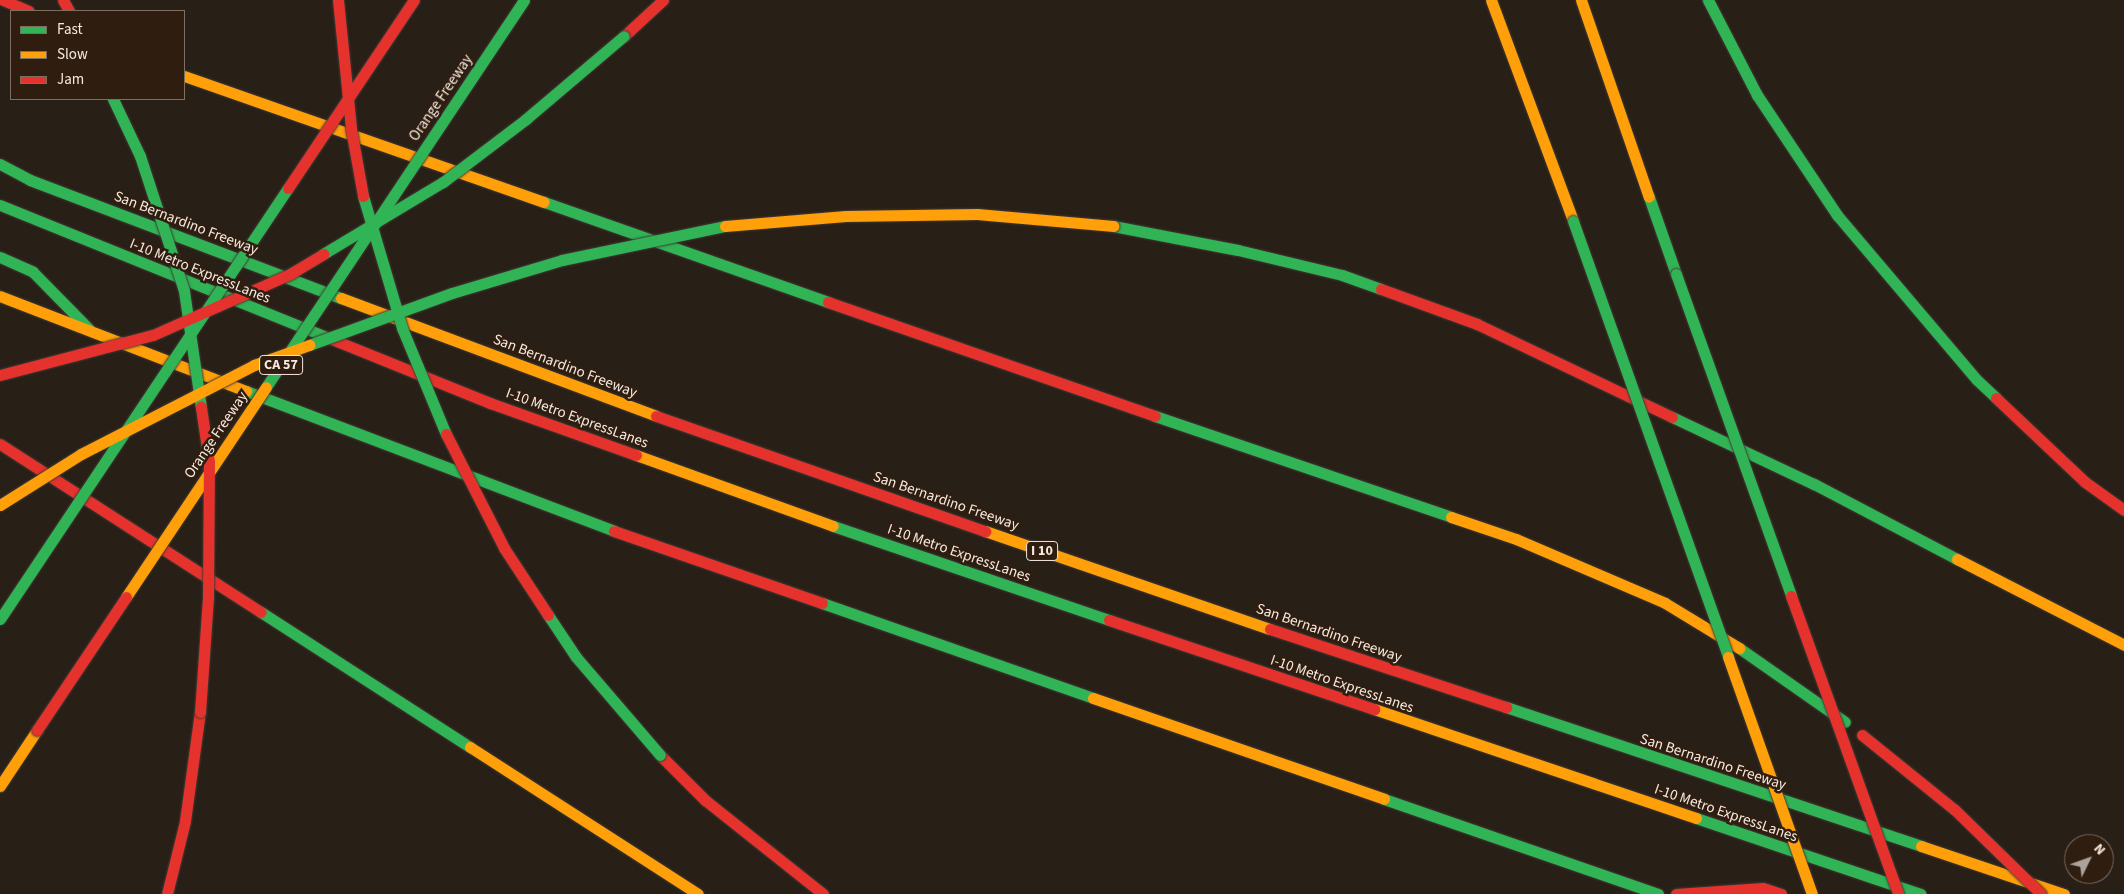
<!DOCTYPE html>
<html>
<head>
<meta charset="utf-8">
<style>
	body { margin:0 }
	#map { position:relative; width:2124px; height:894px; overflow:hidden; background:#281f17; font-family:"Source Sans 3",sans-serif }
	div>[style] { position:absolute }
	.roads { filter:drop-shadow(0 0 1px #413a34) drop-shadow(0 0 1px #413a34) }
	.fast>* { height:11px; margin:-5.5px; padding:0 5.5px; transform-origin:5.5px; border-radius:5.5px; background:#30b455 }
	.slow>* { height:11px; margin:-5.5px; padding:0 5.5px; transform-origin:5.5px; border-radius:5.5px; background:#ff9f0a }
	.jam>* { height:11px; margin:-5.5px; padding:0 5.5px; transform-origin:5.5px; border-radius:5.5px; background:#e5322d }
	.bridges { filter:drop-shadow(0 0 1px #413a34) drop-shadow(0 0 1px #413a34) }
	.fast-bridge>* { height:11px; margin:-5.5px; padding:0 5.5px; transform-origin:5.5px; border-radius:5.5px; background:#30b455 }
	.slow-bridge>* { height:11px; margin:-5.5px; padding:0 5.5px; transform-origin:5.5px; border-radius:5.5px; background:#ff9f0a }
	.jam-bridge>* { height:11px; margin:-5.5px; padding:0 5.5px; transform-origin:5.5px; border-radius:5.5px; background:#e5322d }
	span { translate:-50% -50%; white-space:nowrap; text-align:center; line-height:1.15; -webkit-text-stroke:5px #2f1e10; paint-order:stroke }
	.shield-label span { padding:1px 4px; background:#2f1e10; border:1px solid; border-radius:4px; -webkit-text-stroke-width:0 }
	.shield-label { font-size:14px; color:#f5e9e0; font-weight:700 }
	.street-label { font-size:15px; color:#f5e9e0 }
	.legend { position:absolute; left:10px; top:10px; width:175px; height:90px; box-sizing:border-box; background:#2f1e10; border:1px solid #7e6f63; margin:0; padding:6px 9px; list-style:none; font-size:15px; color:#f5e9e0 }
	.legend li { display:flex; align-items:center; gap:10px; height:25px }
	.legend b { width:25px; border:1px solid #7e6f63 }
	.north { position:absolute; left:2064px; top:834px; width:50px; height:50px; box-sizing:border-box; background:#2f1e10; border:1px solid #7e6f63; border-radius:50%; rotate:48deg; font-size:14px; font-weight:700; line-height:20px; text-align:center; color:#f5e9e0 }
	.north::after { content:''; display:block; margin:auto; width:18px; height:22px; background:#ada29a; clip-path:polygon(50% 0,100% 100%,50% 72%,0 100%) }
</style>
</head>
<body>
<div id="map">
	<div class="roads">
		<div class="fast">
			<i style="left:1708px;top:0;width:107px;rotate:62.7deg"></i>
			<i style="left:1757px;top:95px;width:144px;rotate:56.3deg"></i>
			<i style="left:1837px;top:215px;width:216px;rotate:49.7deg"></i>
			<i style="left:1977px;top:380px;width:26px;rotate:43deg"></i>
			<i style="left:0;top:164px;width:34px;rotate:28deg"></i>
			<i style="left:30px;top:180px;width:333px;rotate:20.8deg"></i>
			<i style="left:1649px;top:197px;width:82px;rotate:70.7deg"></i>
			<i style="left:544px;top:202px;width:301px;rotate:19.4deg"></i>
			<i style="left:0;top:205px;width:355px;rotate:22deg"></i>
			<i style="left:1113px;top:226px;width:127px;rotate:10.9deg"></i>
			<i style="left:1238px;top:250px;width:107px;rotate:13.5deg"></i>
			<i style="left:1342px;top:275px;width:41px;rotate:19.7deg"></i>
			<i style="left:0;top:257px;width:36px;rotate:24deg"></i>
			<i style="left:33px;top:272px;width:80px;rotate:45.5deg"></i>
			<i style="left:246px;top:391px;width:394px;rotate:20.8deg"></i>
			<i style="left:1155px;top:416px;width:313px;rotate:18.8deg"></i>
			<i style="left:1672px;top:417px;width:157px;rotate:25.3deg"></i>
			<i style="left:1814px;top:484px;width:161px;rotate:27.7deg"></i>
			<i style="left:833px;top:526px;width:292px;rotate:18.8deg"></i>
			<i style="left:822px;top:603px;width:287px;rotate:19.3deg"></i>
			<i style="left:261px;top:612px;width:249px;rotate:32.9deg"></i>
			<i style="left:1739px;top:648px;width:129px;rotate:34.9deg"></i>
			<i style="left:1506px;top:707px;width:438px;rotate:18.5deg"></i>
			<i style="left:1384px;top:799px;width:290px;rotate:19.1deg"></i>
			<i style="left:1696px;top:818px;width:237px;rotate:18.7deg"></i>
		</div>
		<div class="slow">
			<i style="left:1491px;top:0;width:236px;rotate:69.6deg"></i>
			<i style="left:1581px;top:0;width:208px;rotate:71deg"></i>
			<i style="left:184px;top:76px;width:381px;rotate:19.3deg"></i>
			<i style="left:0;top:296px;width:264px;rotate:21.1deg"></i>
			<i style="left:341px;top:298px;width:336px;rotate:20.5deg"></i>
			<i style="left:636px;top:455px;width:209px;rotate:19.8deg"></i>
			<i style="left:1451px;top:517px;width:69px;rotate:18.7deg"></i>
			<i style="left:1516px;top:539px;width:162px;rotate:23.2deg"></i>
			<i style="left:1665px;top:603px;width:87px;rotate:31.3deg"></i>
			<i style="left:985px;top:531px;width:301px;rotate:19deg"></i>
			<i style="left:1957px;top:559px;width:188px;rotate:27.2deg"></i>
			<i style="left:1093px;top:698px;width:308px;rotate:19.1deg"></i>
			<i style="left:1374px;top:709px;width:340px;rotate:18.7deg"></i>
			<i style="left:470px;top:747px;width:271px;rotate:32.8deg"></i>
			<i style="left:0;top:786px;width:67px;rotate:-56.5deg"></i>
			<i style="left:1921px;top:846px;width:151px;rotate:18.6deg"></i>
		</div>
		<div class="jam">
			<i style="left:3px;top:0;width:28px;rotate:23deg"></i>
			<i style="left:63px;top:0;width:13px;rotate:61deg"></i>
			<i style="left:624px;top:36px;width:53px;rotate:-42.7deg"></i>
			<i style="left:1381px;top:289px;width:102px;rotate:20deg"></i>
			<i style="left:1477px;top:324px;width:216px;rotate:25.5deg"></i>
			<i style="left:828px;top:302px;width:346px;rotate:19.2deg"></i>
			<i style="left:329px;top:338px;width:174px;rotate:22deg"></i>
			<i style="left:490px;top:403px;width:155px;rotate:19.6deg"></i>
			<i style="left:1996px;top:398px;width:122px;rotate:43.3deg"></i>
			<i style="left:2085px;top:482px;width:48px;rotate:35.7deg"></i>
			<i style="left:656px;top:416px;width:349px;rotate:19.3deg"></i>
			<i style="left:0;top:444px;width:310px;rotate:32.8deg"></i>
			<i style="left:614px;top:531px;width:220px;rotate:19.1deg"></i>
			<i style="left:1109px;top:620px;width:280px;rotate:18.6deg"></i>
			<i style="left:1270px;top:629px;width:249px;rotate:18.3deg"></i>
			<i style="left:660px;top:755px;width:64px;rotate:45deg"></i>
			<i style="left:705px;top:800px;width:151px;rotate:38.5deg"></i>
			<i style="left:167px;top:894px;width:75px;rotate:-76.1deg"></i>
			<i style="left:185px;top:821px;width:110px;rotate:-82.2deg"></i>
			<i style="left:1676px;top:894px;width:87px;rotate:-3.9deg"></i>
			<i style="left:1763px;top:888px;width:19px;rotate:18deg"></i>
		</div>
	</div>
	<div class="bridges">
		<div class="fast-bridge">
			<i style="left:113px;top:99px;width:63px;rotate:64.7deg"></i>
			<i style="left:140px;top:156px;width:142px;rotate:71.9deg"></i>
			<i style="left:184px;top:291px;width:117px;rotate:81.7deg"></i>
			<i style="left:363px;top:196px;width:138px;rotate:73.5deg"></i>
			<i style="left:402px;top:328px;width:115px;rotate:67.5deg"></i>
			<i style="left:1573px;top:221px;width:463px;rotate:70.4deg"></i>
			<i style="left:323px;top:254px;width:140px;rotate:-31deg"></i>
			<i style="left:443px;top:182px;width:104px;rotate:-37.2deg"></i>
			<i style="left:526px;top:119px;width:128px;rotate:-40.3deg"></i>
			<i style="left:1676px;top:274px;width:342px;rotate:70.3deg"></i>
			<i style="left:309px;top:345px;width:152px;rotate:-20deg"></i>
			<i style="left:452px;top:293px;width:115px;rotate:-16.7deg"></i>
			<i style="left:562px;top:260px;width:167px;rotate:-11.8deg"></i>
			<i style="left:266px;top:387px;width:465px;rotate:-56.3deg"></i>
			<i style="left:548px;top:615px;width:50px;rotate:56.3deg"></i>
			<i style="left:576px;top:657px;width:129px;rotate:49.4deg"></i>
			<i style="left:0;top:619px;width:518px;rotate:-56.25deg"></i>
		</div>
		<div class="slow-bridge">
			<i style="left:725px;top:226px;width:121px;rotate:-4.7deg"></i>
			<i style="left:846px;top:216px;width:131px;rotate:-0.9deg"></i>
			<i style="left:977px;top:214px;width:137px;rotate:5deg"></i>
			<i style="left:0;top:505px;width:96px;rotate:-32.2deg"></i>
			<i style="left:81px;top:454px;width:195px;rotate:-27.2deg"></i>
			<i style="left:254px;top:365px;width:59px;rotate:-20deg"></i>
			<i style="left:126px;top:597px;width:252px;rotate:-56.3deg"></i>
			<i style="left:1728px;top:657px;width:251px;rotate:70.5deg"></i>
		</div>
		<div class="jam-bridge">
			<i style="left:338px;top:0;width:130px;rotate:84.2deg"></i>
			<i style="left:351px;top:129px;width:68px;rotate:79.8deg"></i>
			<i style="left:288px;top:188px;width:226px;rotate:-56.2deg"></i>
			<i style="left:0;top:375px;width:158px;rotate:-14.7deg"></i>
			<i style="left:153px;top:335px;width:150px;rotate:-24deg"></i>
			<i style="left:290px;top:274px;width:39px;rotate:-31deg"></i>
			<i style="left:446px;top:434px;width:128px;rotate:63deg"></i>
			<i style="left:504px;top:548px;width:80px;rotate:56.7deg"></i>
			<i style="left:1791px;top:596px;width:317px;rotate:70.2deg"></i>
			<i style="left:200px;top:712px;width:114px;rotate:-86deg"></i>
			<i style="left:208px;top:598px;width:136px;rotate:-89.6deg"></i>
			<i style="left:209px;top:462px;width:56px;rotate:-98.3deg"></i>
			<i style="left:37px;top:730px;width:160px;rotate:-56.2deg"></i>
			<i style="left:1862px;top:735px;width:119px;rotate:38.9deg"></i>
			<i style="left:1955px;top:810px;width:120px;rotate:44.3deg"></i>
		</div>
	</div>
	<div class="shield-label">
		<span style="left:281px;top:365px">CA 57</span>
		<span style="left:1042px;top:551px">I 10</span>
	</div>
	<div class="street-label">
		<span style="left:441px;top:98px;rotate:-56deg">Orange Freeway</span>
		<span style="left:186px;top:223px;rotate:21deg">San Bernardino Freeway</span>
		<span style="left:200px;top:271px;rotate:22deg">I-10 Metro ExpressLanes</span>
		<span style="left:565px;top:366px;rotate:21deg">San Bernardino Freeway</span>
		<span style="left:577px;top:418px;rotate:20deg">I-10 Metro ExpressLanes</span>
		<span style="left:216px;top:435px;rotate:-56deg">Orange Freeway</span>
		<span style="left:946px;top:501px;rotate:19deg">San Bernardino Freeway</span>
		<span style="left:959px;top:553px;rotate:19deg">I-10 Metro ExpressLanes</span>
		<span style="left:1329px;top:633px;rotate:19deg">San Bernardino Freeway</span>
		<span style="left:1342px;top:684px;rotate:19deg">I-10 Metro ExpressLanes</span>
		<span style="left:1713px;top:762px;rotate:18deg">San Bernardino Freeway</span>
		<span style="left:1726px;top:813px;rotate:19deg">I-10 Metro ExpressLanes</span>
	</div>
	<ul class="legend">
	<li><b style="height:6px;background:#30b455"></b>Fast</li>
	<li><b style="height:6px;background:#ff9f0a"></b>Slow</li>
	<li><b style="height:6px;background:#e5322d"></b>Jam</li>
	</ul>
	<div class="north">N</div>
</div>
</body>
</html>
